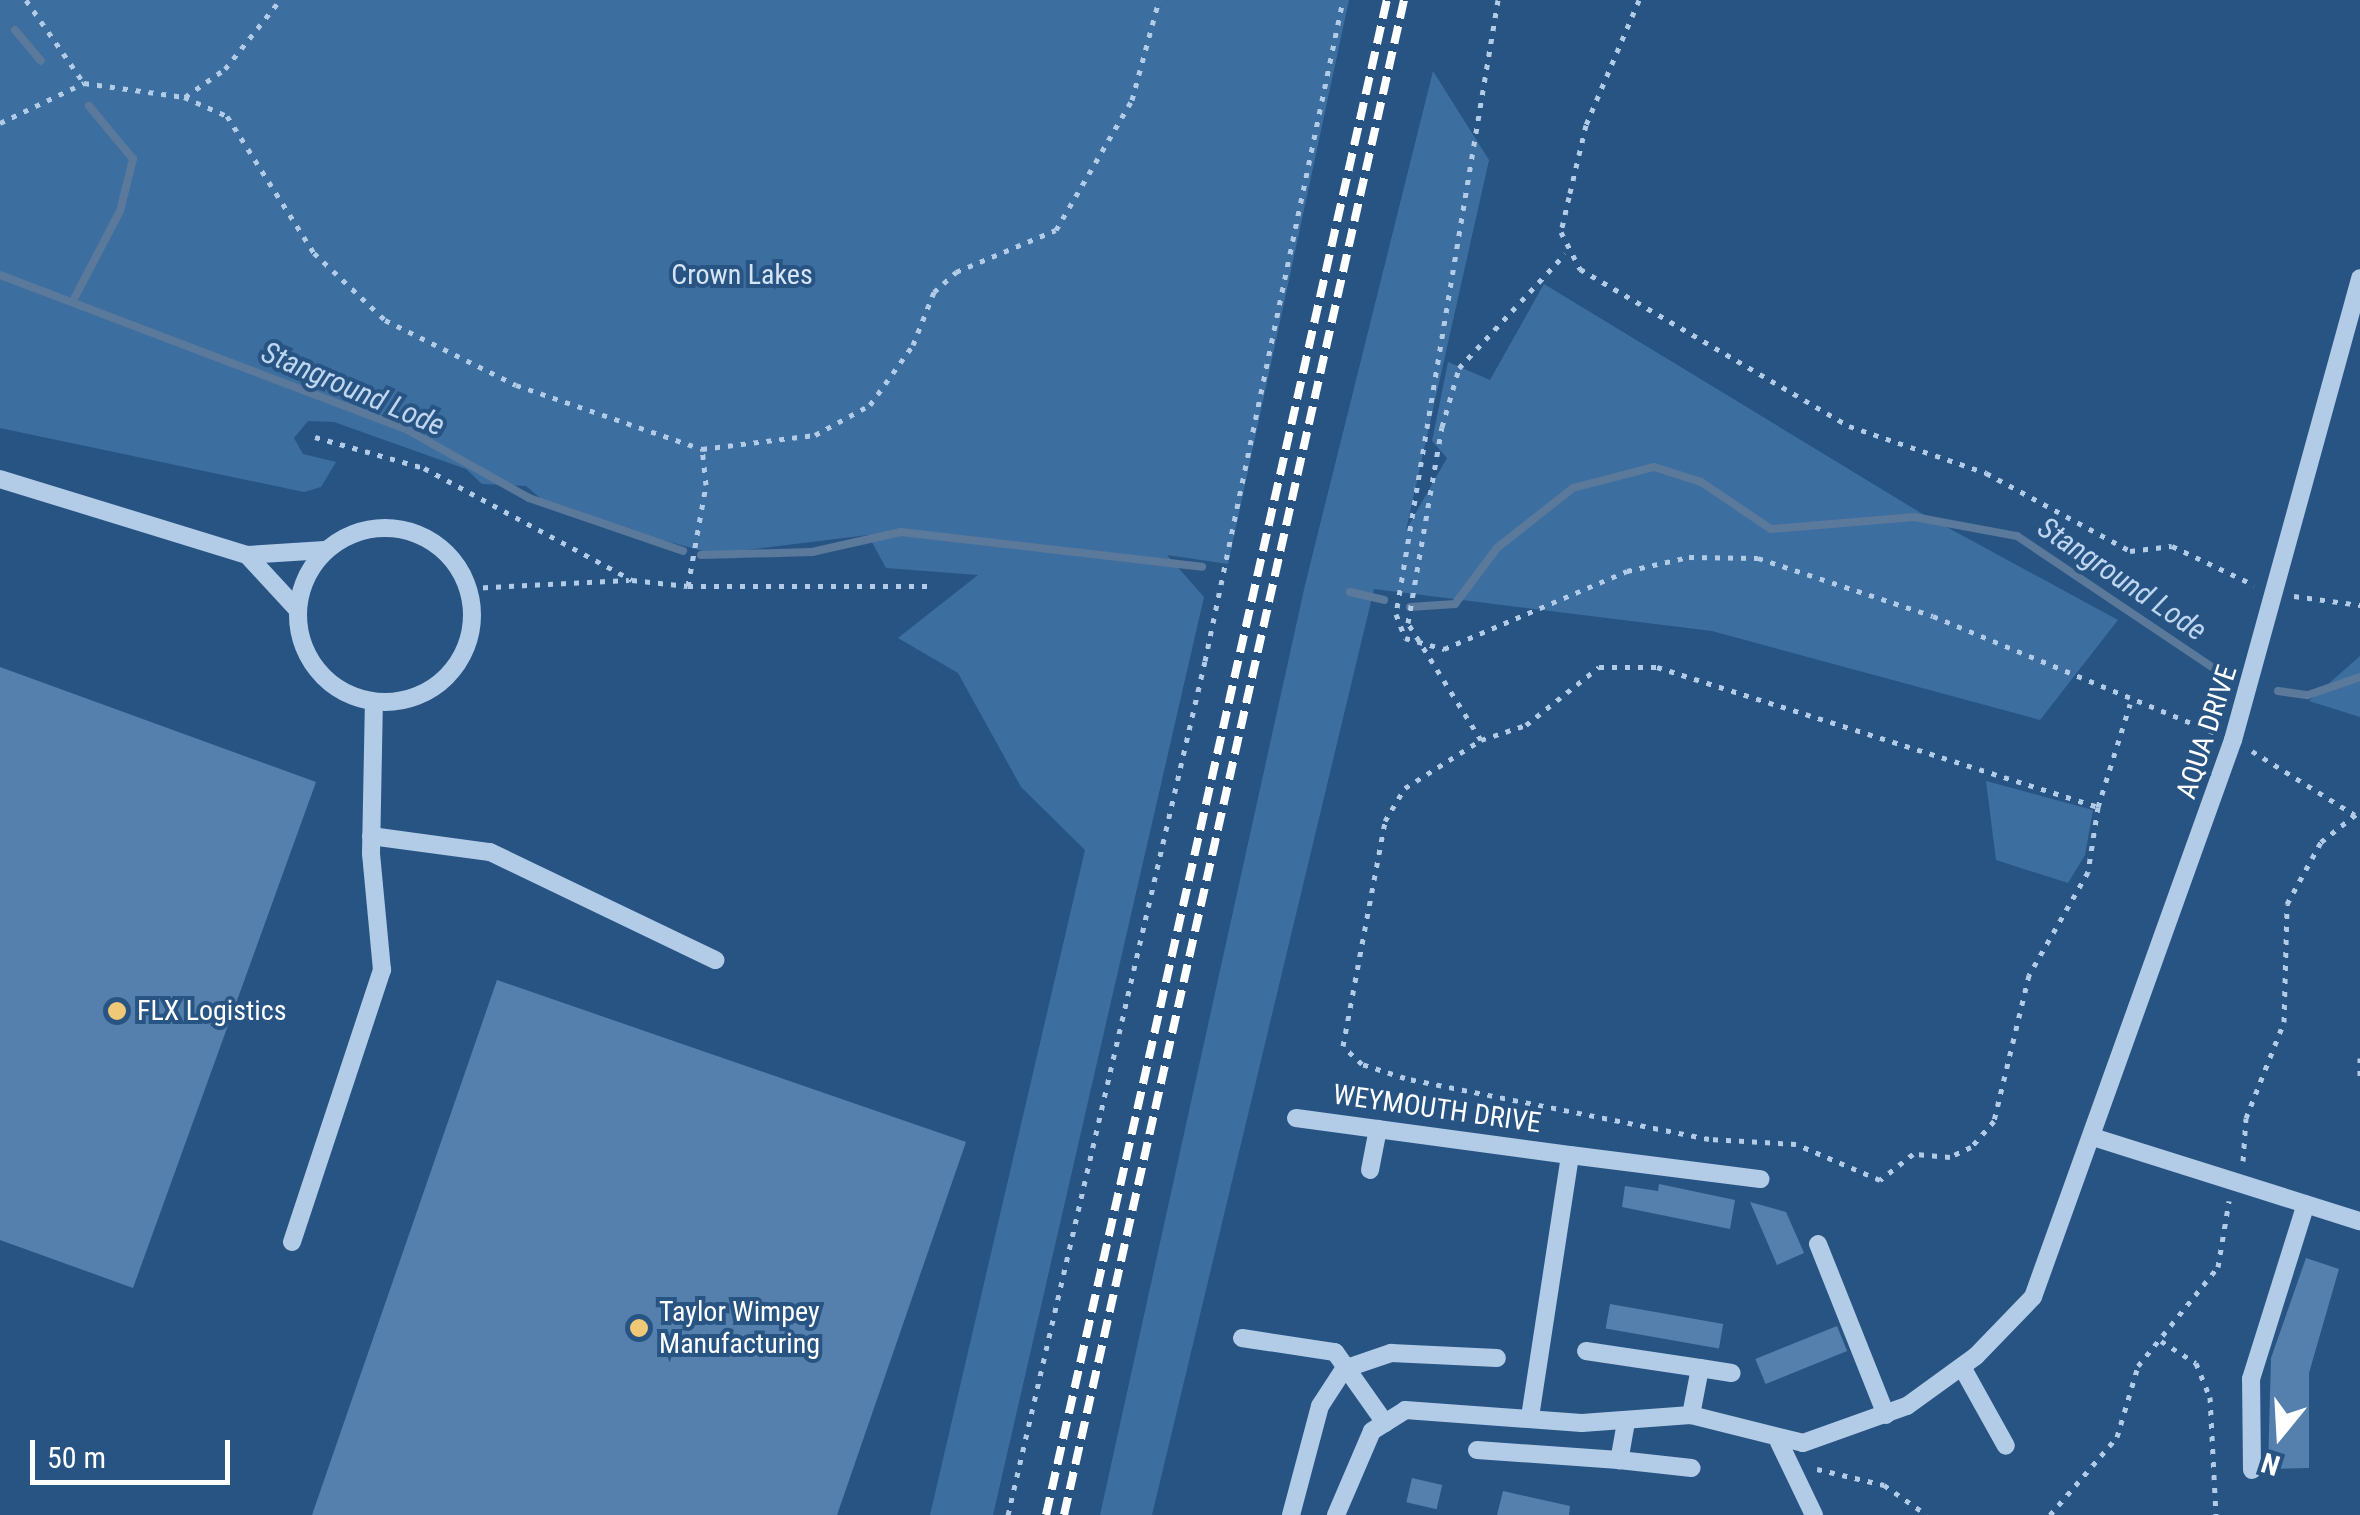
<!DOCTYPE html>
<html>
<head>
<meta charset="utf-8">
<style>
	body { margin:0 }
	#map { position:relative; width:2360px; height:1515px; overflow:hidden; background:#285484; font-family:"Roboto Condensed",sans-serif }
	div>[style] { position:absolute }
	.green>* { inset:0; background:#3d6ea0 }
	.stream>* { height:8px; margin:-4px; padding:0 4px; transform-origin:4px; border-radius:4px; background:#5b799a }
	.building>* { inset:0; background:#5580ad; transform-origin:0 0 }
	.path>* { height:5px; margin-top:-2.5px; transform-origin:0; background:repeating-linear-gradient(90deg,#b2cce7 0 5px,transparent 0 13px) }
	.minor>* { height:18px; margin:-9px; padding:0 9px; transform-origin:9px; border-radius:9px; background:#b2cce7 }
	.minor>.ring { margin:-9px; padding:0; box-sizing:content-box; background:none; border:18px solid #b2cce7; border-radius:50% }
	.rail>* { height:8px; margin-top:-4px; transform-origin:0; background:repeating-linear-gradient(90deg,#fff 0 18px,transparent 0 26px) }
	.dots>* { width:28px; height:28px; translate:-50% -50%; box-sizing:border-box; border:5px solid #285484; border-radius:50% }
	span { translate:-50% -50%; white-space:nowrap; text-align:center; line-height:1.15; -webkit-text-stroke:8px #285484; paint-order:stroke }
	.park-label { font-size:28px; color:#d5e5f6 }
	.street-label { font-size:28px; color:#fff }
	.poi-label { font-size:28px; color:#fff }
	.left { translate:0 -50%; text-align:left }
	.water-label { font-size:30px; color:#bed6ef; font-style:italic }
	.north { position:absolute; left:2230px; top:1385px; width:100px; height:100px; -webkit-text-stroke:8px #285484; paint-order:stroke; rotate:198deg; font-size:28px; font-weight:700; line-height:40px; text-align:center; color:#fff }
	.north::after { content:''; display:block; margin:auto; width:35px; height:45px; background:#fff; clip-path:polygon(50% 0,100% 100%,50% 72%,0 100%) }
	.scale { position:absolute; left:30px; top:1440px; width:200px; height:45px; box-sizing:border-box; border:5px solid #fff; border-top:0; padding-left:12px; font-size:30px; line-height:35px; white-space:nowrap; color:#fff; -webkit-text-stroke:8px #285484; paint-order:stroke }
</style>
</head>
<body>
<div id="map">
	<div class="green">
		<i style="clip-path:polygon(0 0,1349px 0,1228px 564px,1167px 555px,1204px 597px,993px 1515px,930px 1515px,1085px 850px,1021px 787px,958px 673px,898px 638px,978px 575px,886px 568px,868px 535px,714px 554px,556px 511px,526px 486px,482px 484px,466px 469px,334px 422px,308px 421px,294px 438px,303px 454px,336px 462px,321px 487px,304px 492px,0 428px)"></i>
		<i style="clip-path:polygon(1433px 71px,1489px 160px,1406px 530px,1447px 458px,1432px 441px,1448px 362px,1490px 380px,1544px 284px,1921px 513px,2118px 620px,2040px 720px,1712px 631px,1374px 589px,1152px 1515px,1100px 1515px,1305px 585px)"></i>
		<i style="clip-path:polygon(2360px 656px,2360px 717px,2309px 701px)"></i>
		<i style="clip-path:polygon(1986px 781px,2093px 810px,2085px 855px,2068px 883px,1996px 860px)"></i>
	</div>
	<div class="stream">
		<i style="left:15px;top:30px;width:40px;rotate:50deg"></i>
		<i style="left:0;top:275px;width:434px;rotate:20.8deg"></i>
		<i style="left:406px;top:429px;width:141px;rotate:29.3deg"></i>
		<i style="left:529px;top:498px;width:163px;rotate:19deg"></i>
		<i style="left:75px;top:297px;width:97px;rotate:-62.4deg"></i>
		<i style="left:120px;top:211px;width:54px;rotate:-76deg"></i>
		<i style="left:133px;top:159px;width:69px;rotate:-129.7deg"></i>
		<i style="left:701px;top:555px;width:111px;rotate:-1.5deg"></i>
		<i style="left:812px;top:552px;width:91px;rotate:-12.7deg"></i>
		<i style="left:901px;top:532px;width:303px;rotate:6.6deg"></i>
		<i style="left:1350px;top:592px;width:35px;rotate:13deg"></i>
		<i style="left:1410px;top:607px;width:45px;rotate:-3.8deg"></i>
		<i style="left:1455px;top:604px;width:70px;rotate:-53.1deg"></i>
		<i style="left:1497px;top:548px;width:97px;rotate:-38.3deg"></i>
		<i style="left:1573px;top:488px;width:84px;rotate:-14.5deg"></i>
		<i style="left:1654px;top:467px;width:49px;rotate:17.7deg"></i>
		<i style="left:1701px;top:482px;width:84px;rotate:33.9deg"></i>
		<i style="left:1771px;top:529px;width:144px;rotate:-4.8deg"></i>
		<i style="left:1914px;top:517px;width:105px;rotate:10.5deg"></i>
		<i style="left:2017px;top:536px;width:242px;rotate:33.9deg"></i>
		<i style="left:2278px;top:691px;width:30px;rotate:8deg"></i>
		<i style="left:2308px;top:695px;width:55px;rotate:-19.1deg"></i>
	</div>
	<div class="building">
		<i style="clip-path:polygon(0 667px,316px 782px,133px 1288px,0 1240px)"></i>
		<i style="clip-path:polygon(497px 980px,966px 1142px,837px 1515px,312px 1515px)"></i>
		<i style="clip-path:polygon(1659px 1184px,1735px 1200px,1730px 1229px,1622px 1207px,1625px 1186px,1658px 1191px)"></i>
		<i style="clip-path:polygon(1750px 1202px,1786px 1212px,1804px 1253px,1777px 1265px)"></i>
		<i style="clip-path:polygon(2306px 1258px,2339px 1269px,2309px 1373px,2309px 1468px,2268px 1469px,2271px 1358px)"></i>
		<i style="left:1610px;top:1304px;width:115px;height:25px;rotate:10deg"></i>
		<i style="left:1837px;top:1326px;width:27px;height:88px;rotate:68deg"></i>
		<i style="left:1412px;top:1478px;width:31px;height:25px;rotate:13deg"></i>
		<i style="clip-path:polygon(1503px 1491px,1570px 1506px,1569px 1515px,1497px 1515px)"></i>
	</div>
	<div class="path">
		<i style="left:26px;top:0;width:101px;rotate:55.1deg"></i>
		<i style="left:1498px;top:0;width:622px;rotate:99.43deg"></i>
		<i style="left:1396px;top:614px;width:26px;rotate:69deg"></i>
		<i style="left:1405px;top:638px;width:41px;rotate:15.8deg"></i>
		<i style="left:1444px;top:649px;width:199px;rotate:-23.1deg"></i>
		<i style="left:1627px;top:571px;width:64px;rotate:-12.7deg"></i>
		<i style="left:1689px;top:557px;width:69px;rotate:0.8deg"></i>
		<i style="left:1758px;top:558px;width:184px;rotate:18.3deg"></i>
		<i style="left:1933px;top:616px;width:305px;rotate:22.5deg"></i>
		<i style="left:1639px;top:0;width:136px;rotate:113deg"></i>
		<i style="left:1586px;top:125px;width:74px;rotate:103.3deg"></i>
		<i style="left:1569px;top:197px;width:36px;rotate:103deg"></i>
		<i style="left:1561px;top:232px;width:42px;rotate:62.8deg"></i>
		<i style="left:1580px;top:269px;width:311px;rotate:30.3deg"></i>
		<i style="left:1849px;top:426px;width:145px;rotate:18.9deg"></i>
		<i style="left:1986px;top:473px;width:164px;rotate:28.4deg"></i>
		<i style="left:2130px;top:551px;width:42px;rotate:-6.8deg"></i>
		<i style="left:2172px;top:546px;width:91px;rotate:25.4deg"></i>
		<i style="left:185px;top:97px;width:49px;rotate:-35deg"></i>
		<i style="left:225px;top:69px;width:88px;rotate:-51.4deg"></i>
		<i style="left:0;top:123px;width:93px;rotate:-25.5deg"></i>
		<i style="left:84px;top:83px;width:101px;rotate:8deg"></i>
		<i style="left:184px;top:97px;width:47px;rotate:23.8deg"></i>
		<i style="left:227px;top:116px;width:162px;rotate:57.6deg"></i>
		<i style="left:314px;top:253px;width:98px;rotate:43.3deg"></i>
		<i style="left:385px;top:320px;width:146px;rotate:26.4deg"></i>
		<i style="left:516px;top:385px;width:197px;rotate:19deg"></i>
		<i style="left:702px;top:449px;width:114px;rotate:-7.1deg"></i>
		<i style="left:815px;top:435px;width:63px;rotate:-28.6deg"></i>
		<i style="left:870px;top:405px;width:74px;rotate:-54.4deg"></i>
		<i style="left:913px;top:345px;width:57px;rotate:-68.4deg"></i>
		<i style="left:934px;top:292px;width:30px;rotate:-42deg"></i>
		<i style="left:956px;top:272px;width:108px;rotate:-22.8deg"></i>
		<i style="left:1056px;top:230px;width:151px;rotate:-59.7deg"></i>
		<i style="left:1132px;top:100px;width:104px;rotate:-74.9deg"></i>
		<i style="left:315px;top:437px;width:113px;rotate:15.9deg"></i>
		<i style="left:424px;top:468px;width:236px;rotate:28.3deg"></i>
		<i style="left:632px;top:580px;width:56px;rotate:6.1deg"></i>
		<i style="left:688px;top:586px;width:103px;rotate:-79.9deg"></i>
		<i style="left:706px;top:485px;width:36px;rotate:-96deg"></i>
		<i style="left:688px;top:586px;width:243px"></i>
		<i style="left:470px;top:588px;width:159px;rotate:-2.9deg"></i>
		<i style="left:2294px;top:596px;width:67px;rotate:7.8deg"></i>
		<i style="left:1481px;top:740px;width:47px;rotate:-18.4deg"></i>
		<i style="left:1526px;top:725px;width:93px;rotate:-38.5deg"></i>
		<i style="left:1599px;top:667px;width:58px"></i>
		<i style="left:1657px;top:667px;width:463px;rotate:17.6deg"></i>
		<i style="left:2098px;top:807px;width:66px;rotate:98.7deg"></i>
		<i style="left:2088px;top:872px;width:119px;rotate:119.8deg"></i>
		<i style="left:2029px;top:975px;width:150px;rotate:103.5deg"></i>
		<i style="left:1994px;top:1121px;width:35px;rotate:131deg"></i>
		<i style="left:1971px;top:1147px;width:23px;rotate:155deg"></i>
		<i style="left:1950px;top:1157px;width:37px;rotate:-175deg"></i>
		<i style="left:1913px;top:1154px;width:42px;rotate:141.8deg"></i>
		<i style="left:1880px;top:1180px;width:91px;rotate:-156.8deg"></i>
		<i style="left:1796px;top:1144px;width:87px;rotate:-176.7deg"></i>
		<i style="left:1709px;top:1139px;width:310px;rotate:-168.7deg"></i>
		<i style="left:1405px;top:1078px;width:45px;rotate:-162deg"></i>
		<i style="left:1362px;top:1064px;width:26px;rotate:-137deg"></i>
		<i style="left:1343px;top:1046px;width:229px;rotate:-79.4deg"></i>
		<i style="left:1385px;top:821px;width:39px;rotate:-59deg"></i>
		<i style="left:1405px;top:788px;width:90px;rotate:-32.3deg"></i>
		<i style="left:1481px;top:740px;width:138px;rotate:-122deg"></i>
		<i style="left:1408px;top:623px;width:199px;rotate:-80.2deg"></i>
		<i style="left:1442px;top:427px;width:61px;rotate:-73.9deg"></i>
		<i style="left:1459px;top:368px;width:156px;rotate:-47.1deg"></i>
		<i style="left:2252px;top:751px;width:121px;rotate:31.9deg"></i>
		<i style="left:2098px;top:807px;width:108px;rotate:-72.7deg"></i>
		<i style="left:2360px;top:1058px;width:20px;rotate:90deg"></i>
		<i style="left:2243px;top:1161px;width:43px;rotate:-86deg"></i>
		<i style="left:2246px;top:1118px;width:103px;rotate:-68.4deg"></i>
		<i style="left:2284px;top:1022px;width:118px;rotate:-88.5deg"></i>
		<i style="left:2287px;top:904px;width:71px;rotate:-61.3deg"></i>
		<i style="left:2321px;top:842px;width:50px;rotate:-38.5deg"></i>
		<i style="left:2161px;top:1341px;width:41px;rotate:32.2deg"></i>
		<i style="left:2196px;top:1363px;width:37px;rotate:68deg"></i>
		<i style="left:2210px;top:1397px;width:118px;rotate:87.1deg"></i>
		<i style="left:1817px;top:1469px;width:69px;rotate:13.4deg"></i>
		<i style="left:1884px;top:1485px;width:52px;rotate:34.9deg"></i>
		<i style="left:1008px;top:1515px;width:876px;rotate:-77.01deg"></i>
		<i style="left:1205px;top:661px;width:675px;rotate:-78.21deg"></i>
		<i style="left:2050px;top:1515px;width:103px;rotate:-49.3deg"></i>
		<i style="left:2117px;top:1437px;width:74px;rotate:-73.5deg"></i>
		<i style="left:2138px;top:1366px;width:127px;rotate:-51.1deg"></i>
		<i style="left:2218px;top:1267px;width:67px;rotate:-80.5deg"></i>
	</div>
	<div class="minor">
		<i style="left:0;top:479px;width:258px;rotate:17.1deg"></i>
		<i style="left:247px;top:555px;width:78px;rotate:-3.7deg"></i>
		<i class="ring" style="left:298px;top:528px;width:156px;height:156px"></i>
		<i style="left:247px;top:555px;width:74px;rotate:47.2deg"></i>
		<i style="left:371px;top:836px;width:120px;rotate:7.7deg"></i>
		<i style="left:490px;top:852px;width:250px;rotate:25.6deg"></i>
		<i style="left:1296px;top:1118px;width:276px;rotate:7.7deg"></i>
		<i style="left:2096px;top:1138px;width:277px;rotate:17.5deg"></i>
		<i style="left:1370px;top:1170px;width:42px;rotate:-79deg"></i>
		<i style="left:292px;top:1242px;width:287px;rotate:-71.7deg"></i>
		<i style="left:382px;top:970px;width:117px;rotate:-95.4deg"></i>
		<i style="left:371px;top:854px;width:151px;rotate:-88.9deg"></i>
		<i style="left:1818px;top:1244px;width:184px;rotate:68.3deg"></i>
		<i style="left:1242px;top:1338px;width:94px;rotate:8.6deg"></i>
		<i style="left:1335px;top:1352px;width:87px;rotate:54.8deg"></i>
		<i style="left:1586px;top:1351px;width:115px;rotate:8.5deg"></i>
		<i style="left:1700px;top:1368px;width:48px;rotate:100.8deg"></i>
		<i style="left:1962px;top:1367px;width:90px;rotate:60.9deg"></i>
		<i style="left:1700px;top:1368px;width:32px;rotate:9deg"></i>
		<i style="left:1530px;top:1417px;width:265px;rotate:-81.3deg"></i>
		<i style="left:1570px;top:1155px;width:192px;rotate:7.2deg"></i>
		<i style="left:1626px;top:1422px;width:39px;rotate:100deg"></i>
		<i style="left:1619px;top:1460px;width:73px;rotate:6.3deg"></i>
		<i style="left:1779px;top:1442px;width:81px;rotate:64.4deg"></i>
		<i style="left:1477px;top:1450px;width:142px;rotate:4deg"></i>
		<i style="left:2252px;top:1470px;width:91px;rotate:-90.6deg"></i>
		<i style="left:2251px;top:1379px;width:183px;rotate:-72.6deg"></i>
		<i style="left:1291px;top:1515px;width:113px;rotate:-75.1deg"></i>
		<i style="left:1320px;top:1406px;width:44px;rotate:-57deg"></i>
		<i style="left:1344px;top:1369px;width:50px;rotate:-18.8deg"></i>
		<i style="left:1391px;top:1353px;width:106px;rotate:2.7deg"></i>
		<i style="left:1336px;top:1515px;width:91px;rotate:-66.8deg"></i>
		<i style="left:1372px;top:1431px;width:39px;rotate:-32deg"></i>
		<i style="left:1405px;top:1410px;width:177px;rotate:4.2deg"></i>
		<i style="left:1582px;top:1423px;width:109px;rotate:-4.2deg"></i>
		<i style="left:1691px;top:1415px;width:115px;rotate:14deg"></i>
		<i style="left:1803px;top:1443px;width:110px;rotate:-19.6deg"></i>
		<i style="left:1907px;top:1406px;width:85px;rotate:-35.9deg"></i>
		<i style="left:1976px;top:1356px;width:82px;rotate:-46deg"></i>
		<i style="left:2033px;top:1297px;width:592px;rotate:-70.25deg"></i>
		<i style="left:2233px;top:740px;width:479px;rotate:-74.6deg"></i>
	</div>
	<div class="rail">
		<i style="left:1046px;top:1515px;width:1553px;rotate:-77.32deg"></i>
		<i style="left:1064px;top:1515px;width:1553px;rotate:-77.35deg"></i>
	</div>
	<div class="dots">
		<i style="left:117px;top:1011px;background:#efc878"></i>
		<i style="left:639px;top:1328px;background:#efc878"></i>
	</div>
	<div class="park-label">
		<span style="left:742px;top:275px">Crown Lakes</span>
	</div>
	<div class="street-label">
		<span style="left:2207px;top:732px;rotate:-72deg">AQUA DRIVE</span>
		<span style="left:1437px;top:1109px;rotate:8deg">WEYMOUTH DRIVE</span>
	</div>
	<div class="poi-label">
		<span class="left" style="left:137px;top:1011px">FLX Logistics</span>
		<span class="left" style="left:659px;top:1328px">Taylor Wimpey<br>Manufacturing</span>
	</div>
	<div class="water-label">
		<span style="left:353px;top:389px;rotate:23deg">Stanground Lode</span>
		<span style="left:2122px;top:579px;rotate:34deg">Stanground Lode</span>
	</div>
	<div class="north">N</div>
	<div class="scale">50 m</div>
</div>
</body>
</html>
